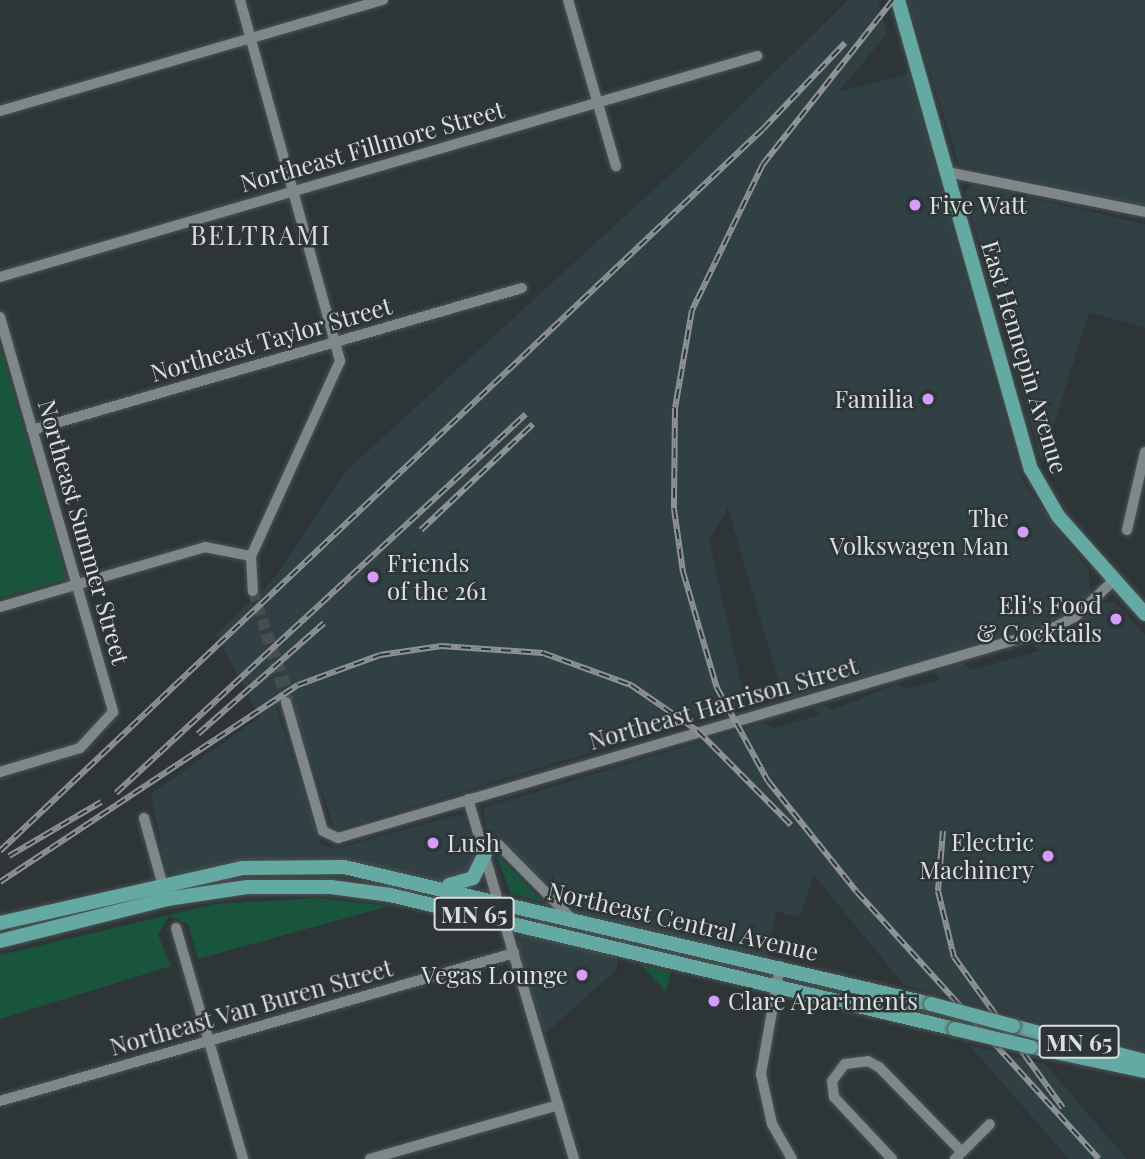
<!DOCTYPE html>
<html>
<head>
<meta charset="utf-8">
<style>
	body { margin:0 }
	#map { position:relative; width:1145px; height:1159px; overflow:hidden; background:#2d3536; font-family:"Playfair Display",serif }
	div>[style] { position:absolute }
	.built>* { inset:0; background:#314143 }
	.green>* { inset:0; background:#18553c }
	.minor-tunnel>* { height:10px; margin-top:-5px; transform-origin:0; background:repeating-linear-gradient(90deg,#474e50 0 10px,transparent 0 15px) }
	.roads { filter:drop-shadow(0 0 2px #4c5354) drop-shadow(0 0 2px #4c5354) }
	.minor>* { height:10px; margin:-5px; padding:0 5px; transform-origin:5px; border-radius:5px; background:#7f8889 }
	.major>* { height:14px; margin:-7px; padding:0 7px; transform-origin:7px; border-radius:7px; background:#65aaa2 }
	.rail>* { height:6px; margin-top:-3px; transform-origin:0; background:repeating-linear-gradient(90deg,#2d3536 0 10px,#8e9495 0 20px); box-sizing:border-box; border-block:2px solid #8e9495 }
	.bridges { filter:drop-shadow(0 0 2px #4c5354) drop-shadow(0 0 2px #4c5354) }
	.major-bridge>* { height:14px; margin:-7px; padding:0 7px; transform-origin:7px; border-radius:7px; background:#65aaa2 }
	.dots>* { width:19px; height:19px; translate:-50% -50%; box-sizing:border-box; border:4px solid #2d3536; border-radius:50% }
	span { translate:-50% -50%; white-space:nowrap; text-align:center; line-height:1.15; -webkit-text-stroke:5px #2d3536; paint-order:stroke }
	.shield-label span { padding:2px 5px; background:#2d3536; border:2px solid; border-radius:5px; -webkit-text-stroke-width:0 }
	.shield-label { font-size:23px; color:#dadfe0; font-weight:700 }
	.street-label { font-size:24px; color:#dadfe0 }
	.poi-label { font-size:24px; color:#dadfe0 }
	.left { translate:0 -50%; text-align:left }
	.right { translate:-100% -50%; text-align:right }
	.neighbourhood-label { font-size:26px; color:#dadfe0; letter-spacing:2px }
</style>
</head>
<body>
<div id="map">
	<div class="built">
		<i style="clip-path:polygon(848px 0,878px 0,887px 34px,838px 92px,909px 74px,1023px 482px,1089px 571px,1090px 596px,1065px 617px,784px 700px,728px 508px,709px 540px,746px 705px,335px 830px,290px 699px,276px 707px,321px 845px,335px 849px,457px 815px,465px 818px,477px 859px,473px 874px,443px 882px,332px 861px,174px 874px,166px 869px,151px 794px,260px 717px,216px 635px,273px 580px,345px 472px,671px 174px)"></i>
		<i style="clip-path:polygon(908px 0,1145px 0,1145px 206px,959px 165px)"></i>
		<i style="clip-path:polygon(971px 185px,1145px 224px,1145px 328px,1089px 312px,1042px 463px,965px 192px)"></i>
		<i style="clip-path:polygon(1106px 602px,1115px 602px,1145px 635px,1145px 1051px,904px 985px,814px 875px,799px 917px,776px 911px,767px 957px,577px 916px,501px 837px,487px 832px,483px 808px,763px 723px,774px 728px,820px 715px,813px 708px,822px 705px,833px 710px,897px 684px,907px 689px,940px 680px,934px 672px,962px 663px,972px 670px,1040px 651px,1033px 645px,1066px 633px)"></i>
		<i style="clip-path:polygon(526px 933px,617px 954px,617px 969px,545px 1034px,517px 947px,519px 935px)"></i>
		<i style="clip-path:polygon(969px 1045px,1045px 1064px,1127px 1159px,1069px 1159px)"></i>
	</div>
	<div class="green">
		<i style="clip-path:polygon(0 346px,67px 579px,0 598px)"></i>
		<i style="clip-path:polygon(497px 857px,499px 857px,543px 902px,511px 894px)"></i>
		<i style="clip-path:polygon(318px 898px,389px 906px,198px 959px,188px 924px,169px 916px,158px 935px,171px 966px,0 1019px,0 955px,215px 904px)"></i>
		<i style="clip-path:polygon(641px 965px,671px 972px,666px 992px)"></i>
	</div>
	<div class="minor-tunnel">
		<i style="left:253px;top:591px;width:109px;rotate:70.7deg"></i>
		<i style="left:289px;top:694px;width:9px;rotate:111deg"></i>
		<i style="left:253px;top:591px;width:116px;rotate:73.4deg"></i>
	</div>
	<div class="roads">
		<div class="minor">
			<i style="left:240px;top:0;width:375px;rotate:74.5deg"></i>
			<i style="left:340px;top:361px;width:214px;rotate:114.5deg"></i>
			<i style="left:251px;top:556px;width:35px;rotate:87deg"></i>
			<i style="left:568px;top:0;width:173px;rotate:73.9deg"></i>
			<i style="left:0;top:111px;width:399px;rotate:-16.2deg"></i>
			<i style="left:947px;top:172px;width:202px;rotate:11.4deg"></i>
			<i style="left:0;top:277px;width:789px;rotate:-16.27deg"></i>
			<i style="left:0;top:317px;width:411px;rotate:74deg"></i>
			<i style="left:113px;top:712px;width:49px;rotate:132.5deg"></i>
			<i style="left:80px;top:748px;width:84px;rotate:163.3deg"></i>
			<i style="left:32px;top:430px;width:510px;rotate:-16.16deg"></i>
			<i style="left:1127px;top:530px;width:80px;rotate:-77deg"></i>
			<i style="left:0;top:607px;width:214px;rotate:-16.3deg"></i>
			<i style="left:205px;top:547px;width:47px;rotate:11.1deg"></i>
			<i style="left:286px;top:702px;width:134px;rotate:74deg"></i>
			<i style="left:323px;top:831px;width:17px;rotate:25deg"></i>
			<i style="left:338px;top:838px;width:741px;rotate:-16.31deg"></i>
			<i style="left:1049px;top:630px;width:29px;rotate:-27deg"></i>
			<i style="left:1075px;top:617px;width:54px;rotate:-43.5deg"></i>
			<i style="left:468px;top:799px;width:375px;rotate:73.6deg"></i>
			<i style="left:144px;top:818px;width:78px;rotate:74.4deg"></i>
			<i style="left:482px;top:842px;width:17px;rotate:10deg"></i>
			<i style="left:499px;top:845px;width:104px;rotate:45.4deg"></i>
			<i style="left:176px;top:928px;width:241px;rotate:73.8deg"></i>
			<i style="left:780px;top:966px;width:110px;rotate:100deg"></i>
			<i style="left:761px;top:1074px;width:51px;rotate:77.6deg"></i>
			<i style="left:772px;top:1124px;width:40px;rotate:60.3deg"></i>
			<i style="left:0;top:1101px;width:535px;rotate:-16.06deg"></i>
			<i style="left:370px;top:1159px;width:196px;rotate:-16deg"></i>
			<i style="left:892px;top:1159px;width:85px;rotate:-133.1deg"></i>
			<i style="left:834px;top:1097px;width:16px;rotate:-97deg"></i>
			<i style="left:832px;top:1081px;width:21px;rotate:-53deg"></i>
			<i style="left:845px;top:1064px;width:23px;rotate:-7deg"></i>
			<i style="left:868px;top:1061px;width:13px;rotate:29deg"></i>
			<i style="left:879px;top:1067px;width:119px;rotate:45.7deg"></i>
			<i style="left:955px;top:1159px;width:49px;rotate:-45deg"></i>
		</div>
		<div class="major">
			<i style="left:898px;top:0;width:487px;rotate:74.2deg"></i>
			<i style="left:1031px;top:469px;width:54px;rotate:60.1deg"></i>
			<i style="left:1058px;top:516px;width:131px;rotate:48.4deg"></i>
			<i style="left:449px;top:885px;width:25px;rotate:-16deg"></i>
			<i style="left:473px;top:878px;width:28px;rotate:-64deg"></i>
			<i style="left:0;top:923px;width:248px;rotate:-12.8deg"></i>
			<i style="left:242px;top:868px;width:102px;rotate:-0.6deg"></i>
			<i style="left:344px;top:867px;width:603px;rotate:13.14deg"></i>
			<i style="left:0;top:941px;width:172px;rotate:-14.1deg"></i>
			<i style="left:167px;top:899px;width:81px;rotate:-8.5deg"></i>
			<i style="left:247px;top:887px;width:84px"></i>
			<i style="left:331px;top:887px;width:60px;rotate:7.7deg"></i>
			<i style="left:390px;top:895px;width:581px;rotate:13.34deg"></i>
			<i style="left:1013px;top:1026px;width:137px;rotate:14.9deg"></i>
			<i style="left:1031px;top:1047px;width:116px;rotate:11.9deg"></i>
		</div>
	</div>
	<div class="rail">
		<i style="left:893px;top:0;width:209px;rotate:128.4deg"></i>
		<i style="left:763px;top:164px;width:162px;rotate:115.9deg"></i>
		<i style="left:692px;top:310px;width:99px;rotate:99.8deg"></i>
		<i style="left:675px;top:408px;width:101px;rotate:90.6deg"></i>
		<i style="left:674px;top:509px;width:64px;rotate:81.9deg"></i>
		<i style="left:683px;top:572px;width:121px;rotate:73.7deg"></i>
		<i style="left:717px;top:688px;width:106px;rotate:61.3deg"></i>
		<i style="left:768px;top:781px;width:142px;rotate:51.3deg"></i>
		<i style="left:857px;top:892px;width:360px;rotate:47.8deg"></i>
		<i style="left:421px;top:530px;width:154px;rotate:-43.4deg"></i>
		<i style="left:198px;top:734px;width:168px;rotate:-41.4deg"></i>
		<i style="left:116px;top:793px;width:558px;rotate:-42.75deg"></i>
		<i style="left:943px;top:831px;width:60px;rotate:94.8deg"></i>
		<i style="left:938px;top:891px;width:68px;rotate:76.4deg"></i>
		<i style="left:954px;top:957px;width:186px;rotate:54.2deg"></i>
		<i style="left:0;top:851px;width:1050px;rotate:-43.42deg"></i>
		<i style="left:763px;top:129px;width:119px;rotate:-46.4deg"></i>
		<i style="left:9px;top:856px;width:107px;rotate:-30.4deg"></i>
		<i style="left:0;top:882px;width:357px;rotate:-33.5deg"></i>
		<i style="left:298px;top:685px;width:87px;rotate:-20.1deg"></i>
		<i style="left:380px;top:655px;width:62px;rotate:-8.4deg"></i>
		<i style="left:441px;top:646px;width:102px;rotate:3.9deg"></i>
		<i style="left:543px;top:653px;width:94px;rotate:20deg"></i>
		<i style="left:631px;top:685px;width:81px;rotate:34.5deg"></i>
		<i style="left:698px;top:731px;width:132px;rotate:45.3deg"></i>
	</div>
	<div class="bridges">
		<div class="major-bridge">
			<i style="left:931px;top:1004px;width:85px;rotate:15deg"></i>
			<i style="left:955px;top:1029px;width:78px;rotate:13.3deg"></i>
		</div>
	</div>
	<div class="dots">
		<i style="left:915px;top:205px;background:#d39cfd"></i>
		<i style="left:928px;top:399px;background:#d39cfd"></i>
		<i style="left:1023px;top:532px;background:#d39cfd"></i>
		<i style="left:373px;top:577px;background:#d39cfd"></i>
		<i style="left:1116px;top:619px;background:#d39cfd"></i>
		<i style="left:433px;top:843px;background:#d39cfd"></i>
		<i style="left:1048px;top:856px;background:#d39cfd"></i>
		<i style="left:582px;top:975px;background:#d39cfd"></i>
		<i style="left:714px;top:1001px;background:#d39cfd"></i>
	</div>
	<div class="shield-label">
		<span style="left:474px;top:914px">MN 65</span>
		<span style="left:1079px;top:1042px">MN 65</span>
	</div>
	<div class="street-label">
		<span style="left:372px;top:146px;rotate:-16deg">Northeast Fillmore Street</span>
		<span style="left:271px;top:339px;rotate:-16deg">Northeast Taylor Street</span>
		<span style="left:1025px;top:357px;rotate:73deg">East Hennepin Avenue</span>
		<span style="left:84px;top:532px;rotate:74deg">Northeast Summer Street</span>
		<span style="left:723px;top:703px;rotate:-16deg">Northeast Harrison Street</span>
		<span style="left:683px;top:921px;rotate:13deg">Northeast Central Avenue</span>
		<span style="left:251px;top:1007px;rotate:-16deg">Northeast Van Buren Street</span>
	</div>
	<div class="poi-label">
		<span class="left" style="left:929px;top:205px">Five Watt</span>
		<span class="right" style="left:914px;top:399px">Familia</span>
		<span class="right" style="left:1009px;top:532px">The<br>Volkswagen Man</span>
		<span class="left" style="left:387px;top:577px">Friends<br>of the 261</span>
		<span class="right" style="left:1102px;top:619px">Eli's Food<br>&amp; Cocktails</span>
		<span class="right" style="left:1034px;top:856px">Electric<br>Machinery</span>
		<span class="left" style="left:447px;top:843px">Lush</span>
		<span class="right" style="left:568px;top:975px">Vegas Lounge</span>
		<span class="left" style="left:728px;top:1001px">Clare Apartments</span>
	</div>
	<div class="neighbourhood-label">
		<span style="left:261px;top:235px">BELTRAMI</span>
	</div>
</div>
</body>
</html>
